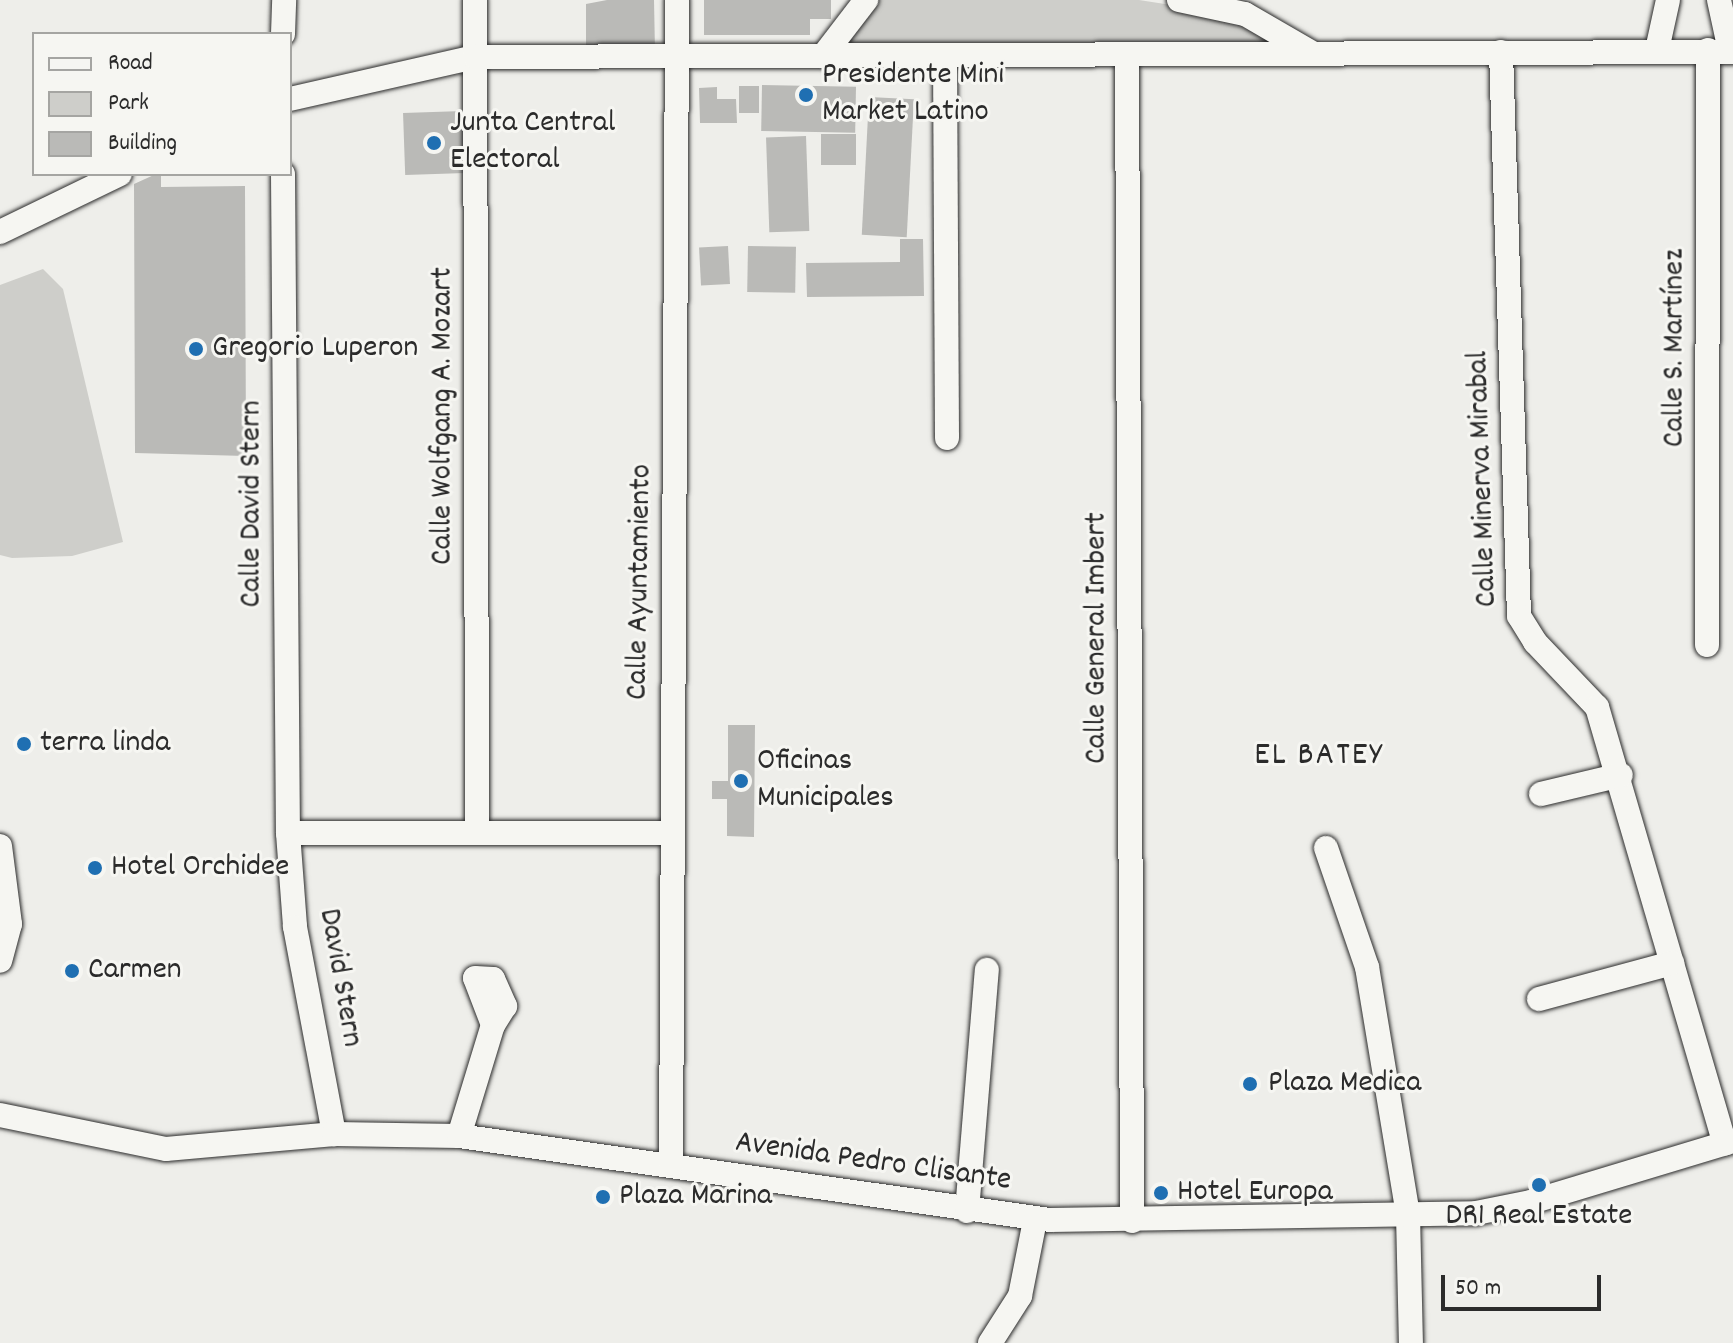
<!DOCTYPE html>
<html>
<head>
<meta charset="utf-8">
<style>
	body { margin:0 }
	#map { position:relative; width:1733px; height:1343px; overflow:hidden; background:#eeeeea; font-family:Dekko,sans-serif }
	div>[style] { position:absolute }
	.green>* { inset:0; background:#cececa }
	.building>* { inset:0; background:#babab7; transform-origin:0 0 }
	.roads { filter:drop-shadow(0 0 2px #2b2b2b) drop-shadow(0 0 2px #2b2b2b) }
	.minor>* { height:24px; margin:-12px; padding:0 12px; transform-origin:12px; border-radius:12px; background:#f6f6f2 }
	.dots>* { width:22px; height:22px; translate:-50% -50%; box-sizing:border-box; border:4px solid #f6f6f2; border-radius:50% }
	span { translate:-50% -50%; white-space:nowrap; text-align:center; line-height:1.15; -webkit-text-stroke:6px #f6f6f2; paint-order:stroke }
	.poi-label { font-size:32px; color:#2b2b2b }
	.left { translate:0 -50%; text-align:left }
	.street-label { font-size:32px; color:#2b2b2b }
	.neighbourhood-label { font-size:34px; color:#2b2b2b; letter-spacing:2px }
	.legend { position:absolute; left:32px; top:32px; width:260px; height:144px; box-sizing:border-box; background:#f6f6f2; border:2px solid #a5a5a2; margin:0; padding:10px 14px; list-style:none; font-size:24px; color:#2b2b2b }
	.legend li { display:flex; align-items:center; gap:16px; height:40px }
	.legend b { width:40px; border:2px solid #a5a5a2 }
	.scale { position:absolute; left:1441px; top:1275px; width:160px; height:36px; box-sizing:border-box; border:4px solid #2b2b2b; border-top:0; padding-left:10px; font-size:24px; line-height:28px; white-space:nowrap; color:#2b2b2b; -webkit-text-stroke:6px #f6f6f2; paint-order:stroke }
</style>
</head>
<body>
<div id="map">
	<div class="green">
		<i style="clip-path:polygon(879px 0,1139px 0,1242px 16px,1293px 43px,843px 50px)"></i>
		<i style="clip-path:polygon(43px 269px,63px 289px,123px 542px,72px 556px,12px 558px,0 555px,0 285px)"></i>
	</div>
	<div class="building">
		<i style="clip-path:polygon(607px 0,654px 0,655px 52px,586px 52px,586px 4px)"></i>
		<i style="clip-path:polygon(704px 0,831px 0,831px 19px,810px 19px,810px 35px,704px 35px)"></i>
		<i style="left:762px;top:85px;width:94px;height:46px;rotate:1deg"></i>
		<i style="left:739px;top:86px;width:20px;height:27px"></i>
		<i style="clip-path:polygon(717px 87px,717px 99px,736px 99px,737px 123px,700px 123px,699px 88px)"></i>
		<i style="left:869px;top:97px;width:45px;height:138px;rotate:3deg"></i>
		<i style="left:463px;top:111px;width:62px;height:60px;rotate:88deg"></i>
		<i style="left:821px;top:134px;width:35px;height:31px"></i>
		<i style="left:806px;top:136px;width:95px;height:40px;rotate:88deg"></i>
		<i style="clip-path:polygon(156px 174px,161px 174px,161px 187px,245px 186px,246px 456px,135px 453px,134px 184px)"></i>
		<i style="clip-path:polygon(900px 239px,923px 239px,924px 296px,807px 297px,806px 263px,900px 262px)"></i>
		<i style="left:728px;top:246px;width:38px;height:29px;rotate:87deg"></i>
		<i style="left:748px;top:246px;width:48px;height:46px;rotate:1deg"></i>
		<i style="clip-path:polygon(728px 725px,755px 725px,754px 837px,727px 836px,727px 799px,712px 799px,712px 781px,728px 781px)"></i>
	</div>
	<div class="roads">
		<div class="minor">
			<i style="left:475px;top:0;width:832px;rotate:89.86deg"></i>
			<i style="left:1179px;top:0;width:67px;rotate:12deg"></i>
			<i style="left:1245px;top:14px;width:78px;rotate:30.2deg"></i>
			<i style="left:1719px;top:0;width:52px;rotate:77.8deg"></i>
			<i style="left:283px;top:34px;width:34px;rotate:-88deg"></i>
			<i style="left:1657px;top:50px;width:51px;rotate:-77.6deg"></i>
			<i style="left:1501px;top:52px;width:564px;rotate:88.17deg"></i>
			<i style="left:1519px;top:616px;width:31px;rotate:58deg"></i>
			<i style="left:1535px;top:642px;width:90px;rotate:46.4deg"></i>
			<i style="left:1597px;top:707px;width:455px;rotate:73.7deg"></i>
			<i style="left:1127px;top:54px;width:1167px;rotate:89.75deg"></i>
			<i style="left:945px;top:55px;width:383px;rotate:89.7deg"></i>
			<i style="left:823px;top:56px;width:71px;rotate:-52.5deg"></i>
			<i style="left:290px;top:99px;width:190px;rotate:-12.8deg"></i>
			<i style="left:475px;top:57px;width:1258px;rotate:-0.23deg"></i>
			<i style="left:283px;top:174px;width:659px;rotate:89.57deg"></i>
			<i style="left:288px;top:833px;width:94px;rotate:85.7deg"></i>
			<i style="left:295px;top:927px;width:211px;rotate:79.3deg"></i>
			<i style="left:0;top:232px;width:133px;rotate:-25.8deg"></i>
			<i style="left:1707px;top:645px;width:595px;rotate:-89.9deg"></i>
			<i style="left:1541px;top:794px;width:82px;rotate:-13.4deg"></i>
			<i style="left:288px;top:833px;width:383px"></i>
			<i style="left:0;top:846px;width:79px;rotate:82.7deg"></i>
			<i style="left:10px;top:924px;width:38px;rotate:105deg"></i>
			<i style="left:1326px;top:848px;width:126px;rotate:71deg"></i>
			<i style="left:1367px;top:967px;width:250px;rotate:80.6deg"></i>
			<i style="left:1408px;top:1214px;width:129px;rotate:88.7deg"></i>
			<i style="left:1539px;top:999px;width:138px;rotate:-15.1deg"></i>
			<i style="left:0;top:1115px;width:169px;rotate:11.6deg"></i>
			<i style="left:166px;top:1149px;width:169px;rotate:-5.1deg"></i>
			<i style="left:334px;top:1134px;width:125px;rotate:0.9deg"></i>
			<i style="left:459px;top:1136px;width:597px;rotate:8.09deg"></i>
			<i style="left:1050px;top:1220px;width:426px;rotate:-0.9deg"></i>
			<i style="left:1476px;top:1213px;width:56px;rotate:-11.3deg"></i>
			<i style="left:1531px;top:1202px;width:211px;rotate:-16.8deg"></i>
			<i style="left:459px;top:1136px;width:116px;rotate:-73deg"></i>
			<i style="left:493px;top:1025px;width:50px;rotate:-111deg"></i>
			<i style="left:475px;top:978px;width:18px;rotate:3deg"></i>
			<i style="left:493px;top:979px;width:30px;rotate:66deg"></i>
			<i style="left:505px;top:1006px;width:22px;rotate:122deg"></i>
			<i style="left:671px;top:1165px;width:1165px;rotate:-89.7deg"></i>
			<i style="left:967px;top:1211px;width:242px;rotate:-85.3deg"></i>
			<i style="left:990px;top:1343px;width:56px;rotate:-57.4deg"></i>
			<i style="left:1020px;top:1296px;width:77px;rotate:-78.8deg"></i>
		</div>
	</div>
	<div class="dots">
		<i style="left:806px;top:95px;background:#1f6fb2"></i>
		<i style="left:434px;top:143px;background:#1f6fb2"></i>
		<i style="left:196px;top:349px;background:#1f6fb2"></i>
		<i style="left:24px;top:744px;background:#1f6fb2"></i>
		<i style="left:741px;top:781px;background:#1f6fb2"></i>
		<i style="left:95px;top:868px;background:#1f6fb2"></i>
		<i style="left:72px;top:971px;background:#1f6fb2"></i>
		<i style="left:1250px;top:1084px;background:#1f6fb2"></i>
		<i style="left:1539px;top:1185px;background:#1f6fb2"></i>
		<i style="left:1161px;top:1193px;background:#1f6fb2"></i>
		<i style="left:603px;top:1197px;background:#1f6fb2"></i>
	</div>
	<div class="poi-label">
		<span class="left" style="left:822px;top:95px">Presidente Mini<br>Market Latino</span>
		<span class="left" style="left:450px;top:143px">Junta Central<br>Electoral</span>
		<span class="left" style="left:212px;top:349px">Gregorio Luperon</span>
		<span class="left" style="left:40px;top:744px">terra linda</span>
		<span class="left" style="left:757px;top:781px">Oficinas<br>Municipales</span>
		<span class="left" style="left:111px;top:868px">Hotel Orchidee</span>
		<span class="left" style="left:88px;top:971px">Carmen</span>
		<span class="left" style="left:1268px;top:1084px">Plaza Medica</span>
		<span class="left" style="left:1177px;top:1193px">Hotel Europa</span>
		<span class="left" style="left:619px;top:1197px">Plaza Marina</span>
		<span style="left:1539px;top:1217px">DR1 Real Estate</span>
	</div>
	<div class="street-label">
		<span style="left:1676px;top:348px;rotate:-90deg">Calle S. Martínez</span>
		<span style="left:444px;top:416px;rotate:-90deg">Calle Wolfgang A. Mozart</span>
		<span style="left:1484px;top:479px;rotate:-92deg">Calle Minerva Mirabal</span>
		<span style="left:253px;top:504px;rotate:-90deg">Calle David Stern</span>
		<span style="left:641px;top:582px;rotate:-89deg">Calle Ayuntamiento</span>
		<span style="left:1098px;top:638px;rotate:-90deg">Calle General Imbert</span>
		<span style="left:339px;top:978px;rotate:80deg">David Stern</span>
		<span style="left:873px;top:1163px;rotate:8deg">Avenida Pedro Clisante</span>
	</div>
	<div class="neighbourhood-label">
		<span style="left:1319px;top:757px">EL BATEY</span>
	</div>
	<ul class="legend">
	<li><b style="height:10px;background:#f6f6f2"></b>Road</li>
	<li><b style="height:22px;background:#cececa"></b>Park</li>
	<li><b style="height:22px;background:#babab7"></b>Building</li>
	</ul>
	<div class="scale">50 m</div>
</div>
</body>
</html>
